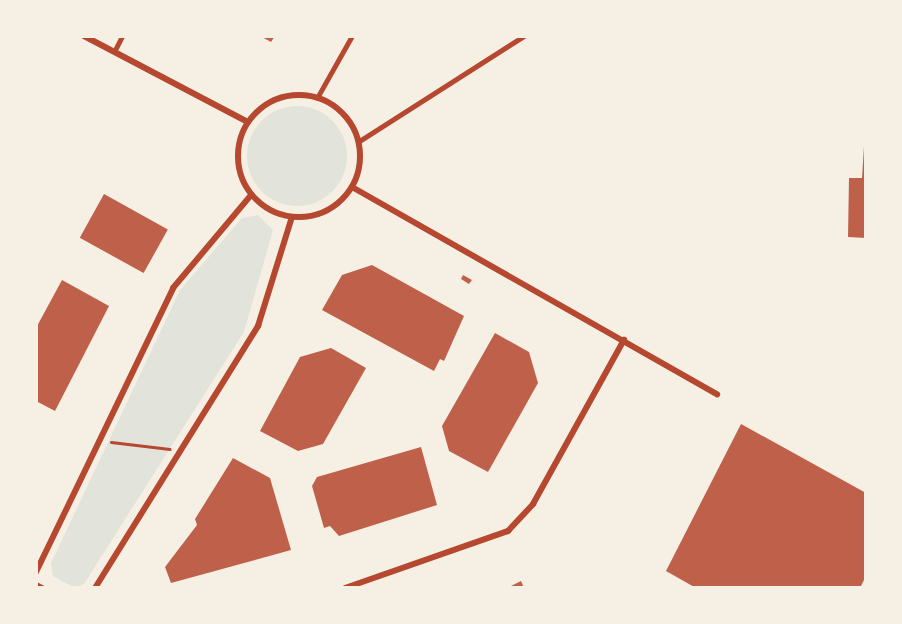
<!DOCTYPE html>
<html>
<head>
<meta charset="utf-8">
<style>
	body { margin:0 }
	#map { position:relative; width:902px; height:624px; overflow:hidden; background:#f6efe4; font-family:Jost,sans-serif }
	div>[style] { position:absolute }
	.green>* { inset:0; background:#e2e4dc }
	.round { border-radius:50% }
	.building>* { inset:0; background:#bf614a; transform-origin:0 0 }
	.path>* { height:3px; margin:-1.5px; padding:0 1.5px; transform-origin:1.5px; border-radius:1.5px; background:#b5482f }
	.service>* { height:4.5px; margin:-2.25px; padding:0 2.25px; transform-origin:2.25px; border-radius:2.25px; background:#b5482f }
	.minor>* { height:6px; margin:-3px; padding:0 3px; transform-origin:3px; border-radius:3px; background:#b5482f }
	.minor>.ring { margin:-3px; padding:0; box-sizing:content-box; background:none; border:6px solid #b5482f; border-radius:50% }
	span { translate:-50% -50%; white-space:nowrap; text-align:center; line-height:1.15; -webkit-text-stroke:4.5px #f6efe4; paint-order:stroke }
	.frame { position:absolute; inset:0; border:38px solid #f6efe4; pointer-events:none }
</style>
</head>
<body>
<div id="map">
	<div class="green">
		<i class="round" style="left:247px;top:106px;width:100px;height:100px"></i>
		<i style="clip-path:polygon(258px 215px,273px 230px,244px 332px,84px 584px,75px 588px,53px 576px,51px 563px,180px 290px,242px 218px)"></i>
	</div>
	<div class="building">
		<i style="clip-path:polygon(260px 36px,275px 36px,271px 42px)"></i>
		<i style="clip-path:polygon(866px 114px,866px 238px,848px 237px,849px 178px,862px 178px)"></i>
		<i style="left:104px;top:194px;width:73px;height:50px;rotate:29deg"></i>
		<i style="clip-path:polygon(372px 265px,464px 316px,444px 361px,440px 359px,434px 371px,322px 310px,342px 275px)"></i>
		<i style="clip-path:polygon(463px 275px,472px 280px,469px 284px,461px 279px)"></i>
		<i style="clip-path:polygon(62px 280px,109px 306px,55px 411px,36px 401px,36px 328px)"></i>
		<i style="clip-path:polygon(495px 333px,529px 352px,538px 383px,488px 472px,449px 451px,442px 426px)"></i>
		<i style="clip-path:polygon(331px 348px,366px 368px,323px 444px,298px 451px,260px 431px,300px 357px)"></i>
		<i style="clip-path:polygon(741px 424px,866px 493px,866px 576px,860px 588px,696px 588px,666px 571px)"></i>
		<i style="clip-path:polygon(421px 447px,437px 505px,339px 536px,330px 526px,324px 528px,312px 486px,317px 477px)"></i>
		<i style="clip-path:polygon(233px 458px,270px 478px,291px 550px,171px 583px,165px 567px,197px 525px,195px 519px)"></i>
		<i style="clip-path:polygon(521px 581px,524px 588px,507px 588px)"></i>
	</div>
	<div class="path">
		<i style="left:111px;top:442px;width:59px;rotate:6.8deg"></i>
	</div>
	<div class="service">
		<i style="left:114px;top:52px;width:18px;rotate:-63deg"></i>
		<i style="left:317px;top:98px;width:71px;rotate:-60.6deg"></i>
		<i style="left:358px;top:142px;width:197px;rotate:-32.6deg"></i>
	</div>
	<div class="minor">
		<i style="left:84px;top:36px;width:185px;rotate:27.7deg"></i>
		<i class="ring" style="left:238px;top:95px;width:116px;height:116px"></i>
		<i style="left:352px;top:187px;width:420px;rotate:29.6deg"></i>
		<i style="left:36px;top:572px;width:315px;rotate:-64.2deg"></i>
		<i style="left:173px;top:288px;width:121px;rotate:-50deg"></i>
		<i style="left:36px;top:585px;width:7px;rotate:27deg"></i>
		<i style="left:95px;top:588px;width:309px;rotate:-58.1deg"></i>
		<i style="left:258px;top:326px;width:114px;rotate:-72.7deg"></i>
		<i style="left:345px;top:588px;width:173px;rotate:-19.3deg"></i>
		<i style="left:508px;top:531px;width:37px;rotate:-47deg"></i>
		<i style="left:533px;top:504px;width:188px;rotate:-61deg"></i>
	</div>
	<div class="frame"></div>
</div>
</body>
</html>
